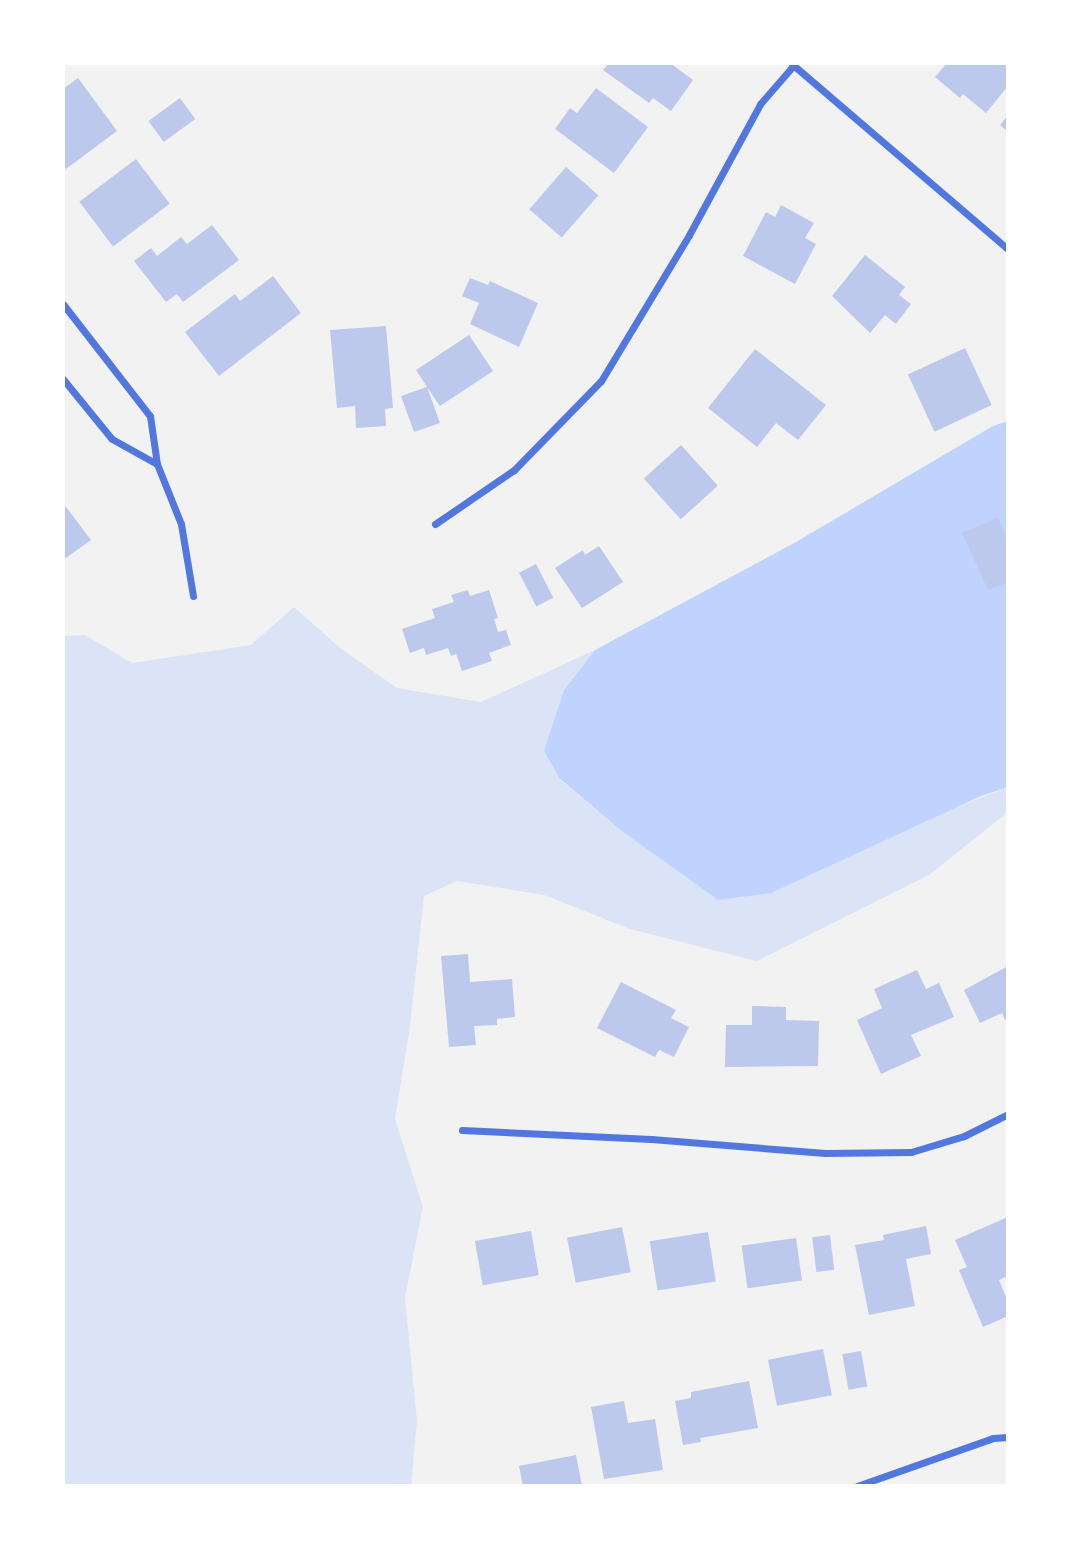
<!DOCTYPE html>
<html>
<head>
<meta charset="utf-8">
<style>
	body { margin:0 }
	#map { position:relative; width:1071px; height:1549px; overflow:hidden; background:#f2f2f2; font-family:Figtree,sans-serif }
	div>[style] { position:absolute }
	.green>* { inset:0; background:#dbe4f7 }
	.water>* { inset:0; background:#bfd3fe }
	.building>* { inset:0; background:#bdc9ec; transform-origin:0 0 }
	.minor>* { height:7px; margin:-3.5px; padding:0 3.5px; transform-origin:3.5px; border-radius:3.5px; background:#5277de }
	span { translate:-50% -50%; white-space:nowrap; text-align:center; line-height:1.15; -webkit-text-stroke:7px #fff; paint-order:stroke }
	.frame { position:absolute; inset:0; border:65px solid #fff; pointer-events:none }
</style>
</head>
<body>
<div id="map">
	<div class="green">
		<i style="clip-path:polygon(294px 607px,340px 648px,397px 688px,481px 702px,595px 650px,564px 690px,560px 780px,623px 832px,718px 900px,1008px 787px,1008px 812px,929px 875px,757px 961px,630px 929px,544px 895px,457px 881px,424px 896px,410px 1026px,395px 1119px,423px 1207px,405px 1298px,417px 1421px,411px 1486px,63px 1486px,63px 636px,85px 635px,132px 663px,251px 645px)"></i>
	</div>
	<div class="water">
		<i style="clip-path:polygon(1008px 421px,1008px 787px,981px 796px,771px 893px,718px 900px,623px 832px,560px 779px,544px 751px,564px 690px,595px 650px,796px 542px,993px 426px)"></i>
	</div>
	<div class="building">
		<i style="clip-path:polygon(609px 63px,670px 63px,693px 80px,671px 111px,653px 98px,649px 103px,603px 70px)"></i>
		<i style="clip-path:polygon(947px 63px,1008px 63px,1008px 86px,986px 113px,963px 94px,960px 98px,935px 77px)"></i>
		<i style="clip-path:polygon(78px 78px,117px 131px,66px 169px,63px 165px,63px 89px)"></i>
		<i style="clip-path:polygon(596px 88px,648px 127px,614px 173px,555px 129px,570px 108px,577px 113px)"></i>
		<i style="left:180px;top:98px;width:26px;height:39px;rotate:54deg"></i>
		<i style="clip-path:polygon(1008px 115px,1008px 132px,1000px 125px)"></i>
		<i style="left:136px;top:159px;width:56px;height:71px;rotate:53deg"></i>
		<i style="left:566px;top:167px;width:43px;height:56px;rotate:41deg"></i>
		<i style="clip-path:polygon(781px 205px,814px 223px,805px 238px,816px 244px,795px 284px,743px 256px,766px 212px,775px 217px)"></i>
		<i style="clip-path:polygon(212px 225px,239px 260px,183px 302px,177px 294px,166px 302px,134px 261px,151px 248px,157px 256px,181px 237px,187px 244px)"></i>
		<i style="clip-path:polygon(865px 255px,905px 287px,899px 295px,911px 304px,896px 324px,885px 315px,870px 333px,832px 296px)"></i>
		<i style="clip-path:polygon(273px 276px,301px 313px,219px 376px,185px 332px,235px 294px,240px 301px)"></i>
		<i style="clip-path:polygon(470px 278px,488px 285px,490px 281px,538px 303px,519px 347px,470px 324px,479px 303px,462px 296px)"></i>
		<i style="clip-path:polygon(386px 326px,393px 408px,385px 409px,386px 426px,356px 428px,355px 406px,337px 408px,330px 330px)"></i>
		<i style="clip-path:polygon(469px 335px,493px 371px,440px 406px,427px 387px,440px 423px,414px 432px,401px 396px,427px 387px,416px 370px)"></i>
		<i style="left:965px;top:348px;width:63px;height:63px;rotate:65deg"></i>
		<i style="clip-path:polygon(755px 349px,826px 405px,798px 440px,776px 423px,757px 447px,708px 408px)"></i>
		<i style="left:681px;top:445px;width:55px;height:50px;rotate:48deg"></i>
		<i style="clip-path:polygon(63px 503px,91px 540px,63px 560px)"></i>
		<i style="clip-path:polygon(998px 518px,1008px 541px,1008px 582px,988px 590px,962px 533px)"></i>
		<i style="clip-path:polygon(599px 546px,623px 582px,582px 608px,555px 568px,583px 550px,585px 555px)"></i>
		<i style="left:536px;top:564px;width:38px;height:19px;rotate:63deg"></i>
		<i style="clip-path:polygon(468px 590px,470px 596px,489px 590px,498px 618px,494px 619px,498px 632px,506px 630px,511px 645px,489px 653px,492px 661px,462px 671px,456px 654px,451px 656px,448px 648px,426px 655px,424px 648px,410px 653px,402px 629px,435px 618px,432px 609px,454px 602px,451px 595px)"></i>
		<i style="clip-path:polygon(468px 954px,470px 982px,512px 979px,515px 1017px,497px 1019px,497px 1025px,474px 1026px,476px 1045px,449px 1047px,441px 956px)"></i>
		<i style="clip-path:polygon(1008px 966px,1008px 1019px,1005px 1020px,1002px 1013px,980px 1023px,964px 990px)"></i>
		<i style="clip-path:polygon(917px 970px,926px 989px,939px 983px,954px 1017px,911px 1035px,921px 1056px,881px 1074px,857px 1020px,882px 1008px,874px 989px)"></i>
		<i style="clip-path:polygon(621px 982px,676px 1010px,671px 1018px,689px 1027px,674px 1057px,659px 1050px,655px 1057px,597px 1028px)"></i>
		<i style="clip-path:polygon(752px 1006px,786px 1007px,786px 1020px,819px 1021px,818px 1066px,725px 1067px,726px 1025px,752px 1025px)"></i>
		<i style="clip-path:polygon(1008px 1217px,1008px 1276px,999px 1280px,1008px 1302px,1008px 1316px,983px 1327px,959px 1270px,967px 1267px,955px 1240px)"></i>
		<i style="clip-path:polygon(926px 1226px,931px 1254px,906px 1259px,915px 1306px,869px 1315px,855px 1245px,884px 1240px,883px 1235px)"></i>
		<i style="left:622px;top:1227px;width:46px;height:56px;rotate:79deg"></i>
		<i style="left:531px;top:1231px;width:45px;height:57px;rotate:80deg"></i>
		<i style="left:708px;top:1232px;width:50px;height:59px;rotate:81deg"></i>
		<i style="left:830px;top:1235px;width:35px;height:18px;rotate:83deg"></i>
		<i style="left:796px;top:1238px;width:43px;height:55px;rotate:82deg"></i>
		<i style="left:823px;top:1349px;width:47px;height:56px;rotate:79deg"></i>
		<i style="left:861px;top:1351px;width:36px;height:19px;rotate:80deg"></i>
		<i style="clip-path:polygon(749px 1381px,758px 1428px,700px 1438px,701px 1442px,683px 1445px,675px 1401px,691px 1398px,691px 1392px)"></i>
		<i style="clip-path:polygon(624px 1401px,628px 1423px,655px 1419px,663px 1470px,604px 1479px,591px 1407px)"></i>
		<i style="clip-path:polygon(576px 1455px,582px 1486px,523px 1486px,519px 1466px)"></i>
	</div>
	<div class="minor">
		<i style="left:792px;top:64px;width:284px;rotate:40.6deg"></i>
		<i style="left:63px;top:304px;width:142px;rotate:52.2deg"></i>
		<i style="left:150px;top:416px;width:49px;rotate:81.7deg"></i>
		<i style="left:157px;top:464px;width:65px;rotate:68.2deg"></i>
		<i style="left:181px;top:524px;width:73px;rotate:80.5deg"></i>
		<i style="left:63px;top:379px;width:77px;rotate:50.8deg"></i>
		<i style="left:112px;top:439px;width:51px;rotate:29.1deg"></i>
		<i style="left:435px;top:524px;width:96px;rotate:-34.4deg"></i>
		<i style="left:514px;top:470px;width:124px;rotate:-45.7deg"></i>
		<i style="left:601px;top:381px;width:170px;rotate:-58.9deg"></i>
		<i style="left:689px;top:235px;width:149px;rotate:-61.5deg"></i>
		<i style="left:760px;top:104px;width:50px;rotate:-49deg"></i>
		<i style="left:462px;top:1130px;width:189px;rotate:2.7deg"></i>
		<i style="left:651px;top:1139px;width:175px;rotate:4.6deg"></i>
		<i style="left:825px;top:1153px;width:86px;rotate:-0.7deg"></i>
		<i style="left:911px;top:1152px;width:55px;rotate:-16.8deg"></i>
		<i style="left:964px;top:1136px;width:49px;rotate:-26.6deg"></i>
		<i style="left:857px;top:1486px;width:144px;rotate:-19.4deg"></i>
		<i style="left:993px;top:1438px;width:15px;rotate:-4deg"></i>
	</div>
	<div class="frame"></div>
</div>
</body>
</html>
